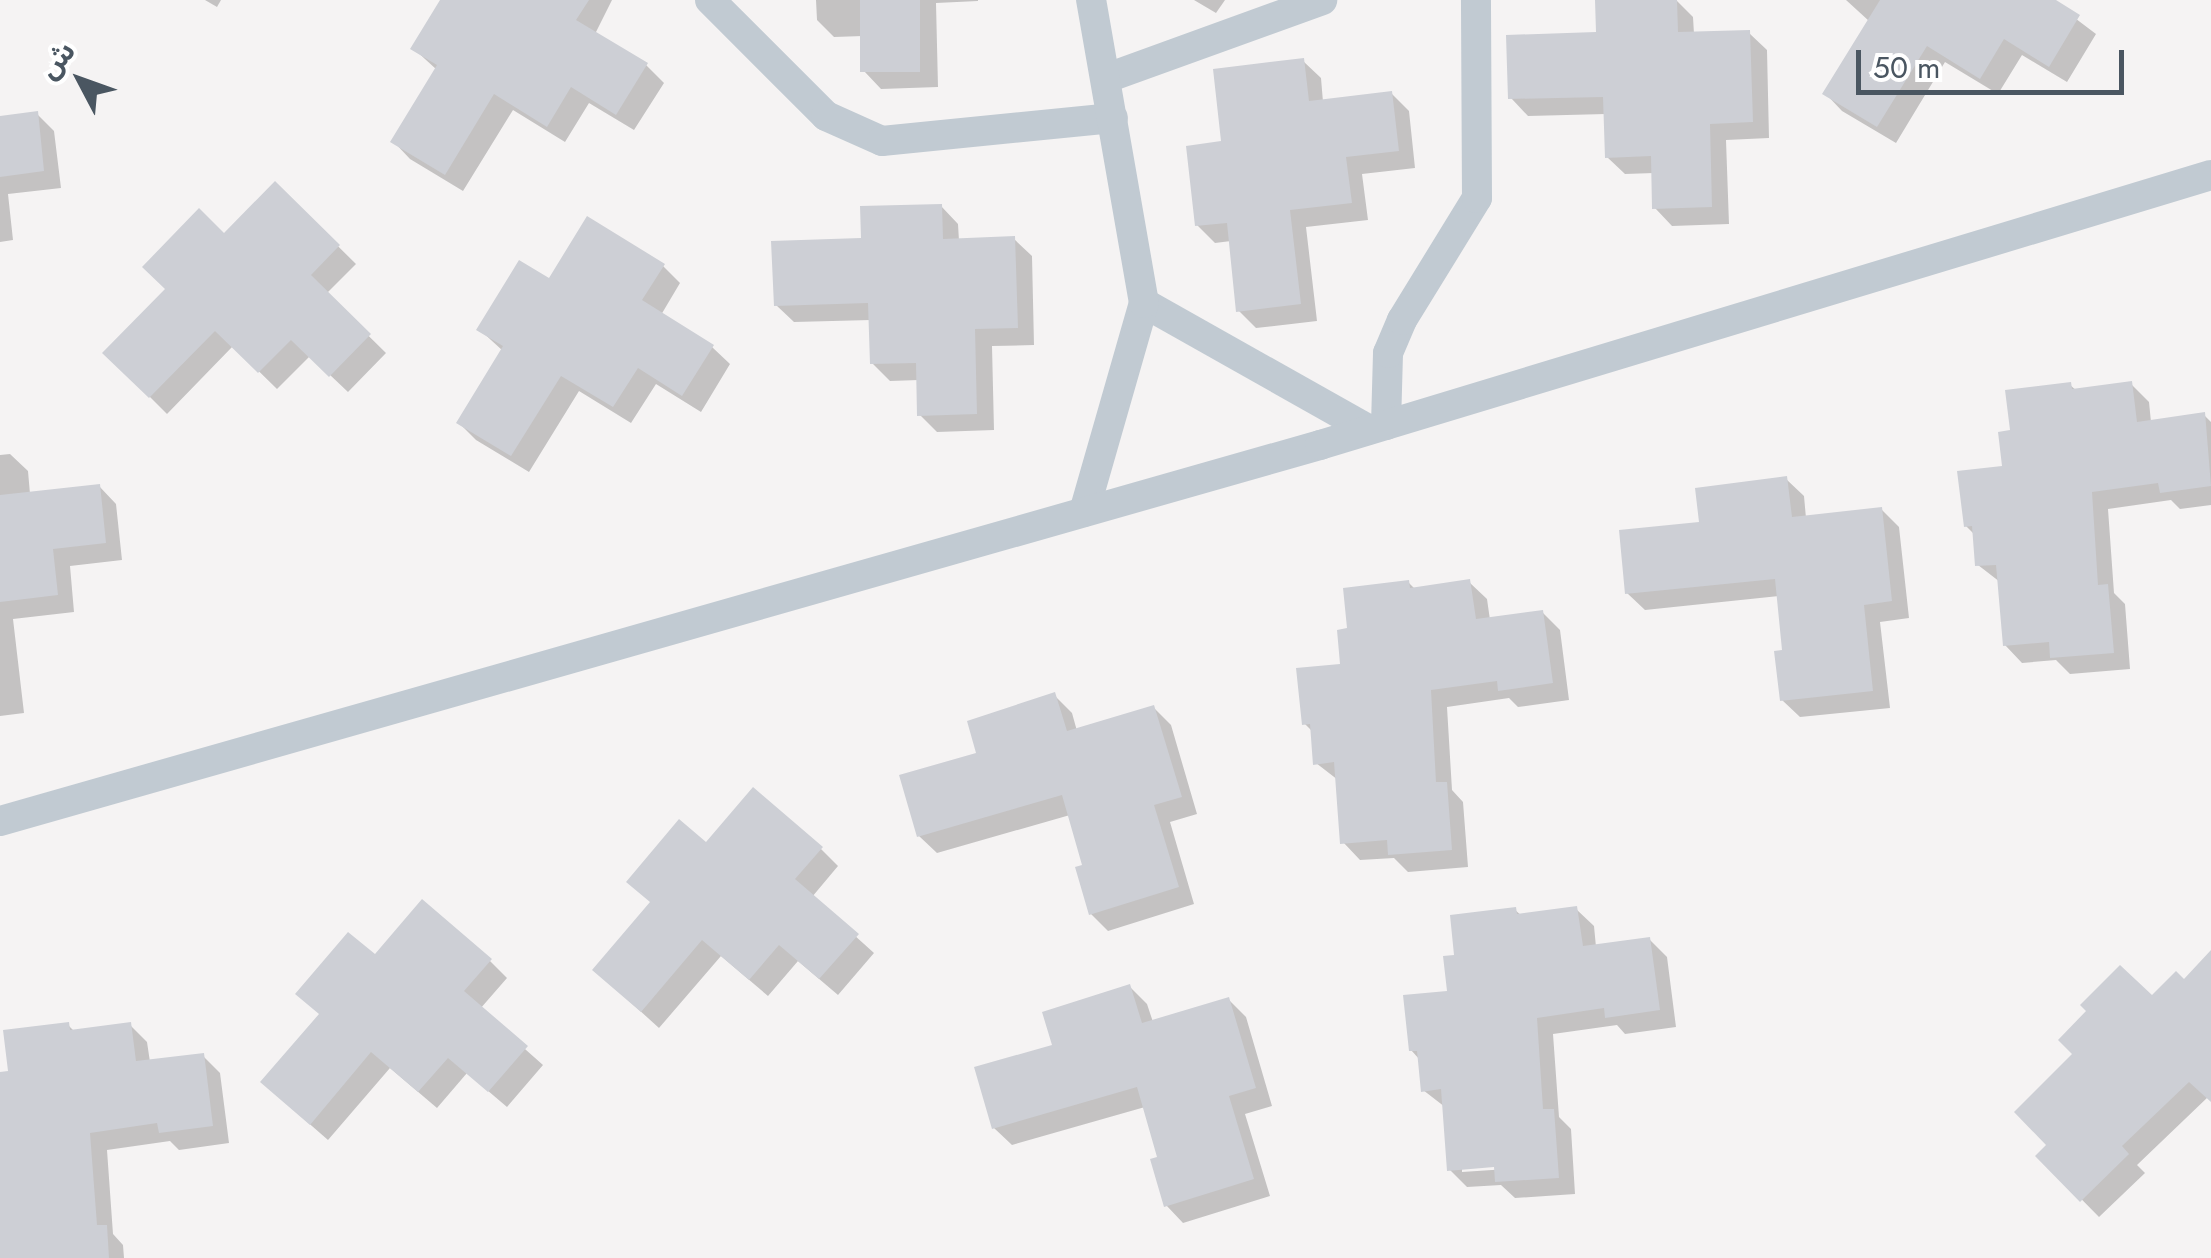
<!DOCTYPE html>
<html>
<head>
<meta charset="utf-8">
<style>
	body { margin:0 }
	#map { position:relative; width:2211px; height:1258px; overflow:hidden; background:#f5f3f3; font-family:Jost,"Noto Sans Arabic",sans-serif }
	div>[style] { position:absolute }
	.shadow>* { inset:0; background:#0003 }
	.building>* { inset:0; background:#cdcfd5; transform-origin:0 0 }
	.minor>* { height:30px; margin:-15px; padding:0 15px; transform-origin:15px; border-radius:15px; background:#c1cad2 }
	span { translate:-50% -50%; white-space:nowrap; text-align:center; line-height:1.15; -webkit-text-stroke:10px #fff; paint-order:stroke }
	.north { position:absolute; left:30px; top:30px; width:100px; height:100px; -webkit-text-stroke:8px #fff; paint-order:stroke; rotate:311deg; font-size:28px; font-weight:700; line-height:40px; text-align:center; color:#4a5661 }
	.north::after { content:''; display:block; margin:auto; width:35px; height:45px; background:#4a5661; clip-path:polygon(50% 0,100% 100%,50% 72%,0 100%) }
	.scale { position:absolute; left:1856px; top:50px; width:268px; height:45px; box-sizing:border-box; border:5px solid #4a5661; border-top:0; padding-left:12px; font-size:30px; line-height:35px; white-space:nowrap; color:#4a5661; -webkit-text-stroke:8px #fff; paint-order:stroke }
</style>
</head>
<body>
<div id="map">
	<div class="shadow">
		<i style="clip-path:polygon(205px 0,221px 0,217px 7px)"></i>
		<i style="clip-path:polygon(443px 0,612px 0,595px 34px,646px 65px,664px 83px,634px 130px,589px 103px,565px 142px,513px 110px,463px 191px,410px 159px,393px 141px,437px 70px,413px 48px)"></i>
		<i style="clip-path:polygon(816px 0,978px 0,978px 1px,936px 3px,938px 87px,881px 89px,864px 71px,863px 36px,834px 37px,817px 20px)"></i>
		<i style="clip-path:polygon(1194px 0,1225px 0,1216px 13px)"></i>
		<i style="clip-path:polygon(1676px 0,1693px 17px,1694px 34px,1749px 33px,1767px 50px,1769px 138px,1726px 140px,1729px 224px,1672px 226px,1655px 208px,1654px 173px,1625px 174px,1607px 157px,1606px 114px,1528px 116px,1511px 98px,1598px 34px)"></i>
		<i style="clip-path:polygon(1846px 0,2051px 0,2096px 34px,2067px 82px,2022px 55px,1998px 94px,1945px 62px,1896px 143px,1842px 111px,1825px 93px,1869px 21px)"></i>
		<i style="clip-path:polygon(1303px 61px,1321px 78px,1323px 102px,1392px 94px,1409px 111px,1415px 168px,1362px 174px,1368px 220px,1306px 227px,1317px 321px,1256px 328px,1239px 311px,1231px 241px,1215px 243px,1197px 225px,1224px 143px)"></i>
		<i style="clip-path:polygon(37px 114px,54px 131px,61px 188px,8px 194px,13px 240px,0 242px,0 118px)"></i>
		<i style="clip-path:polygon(275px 184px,356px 264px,326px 294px,386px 353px,348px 392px,310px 356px,277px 389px,233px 346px,167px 414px,106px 353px)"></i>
		<i style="clip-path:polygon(941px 206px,958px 224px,959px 241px,1014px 239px,1032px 256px,1034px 345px,992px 346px,994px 430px,937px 432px,920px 415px,919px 380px,890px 381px,872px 363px,871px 320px,794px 322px,776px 305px,864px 240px)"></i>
		<i style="clip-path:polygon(663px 266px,680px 283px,661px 315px,712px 347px,730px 364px,701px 412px,656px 384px,631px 423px,579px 391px,529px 472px,476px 440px,459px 423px,503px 351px,479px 329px,549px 282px)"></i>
		<i style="clip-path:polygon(2131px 384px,2149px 402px,2151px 422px,2204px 415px,2211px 422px,2211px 505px,2180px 509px,2171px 500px,2108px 509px,2114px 593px,2125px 604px,2130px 669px,2070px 674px,2056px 660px,2022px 663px,2005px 645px,2000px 582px,1978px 565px,1975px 535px,1966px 526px,2004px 468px,2012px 433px,2070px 385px,2077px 391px)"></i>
		<i style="clip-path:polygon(10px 454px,28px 471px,30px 494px,99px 486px,116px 504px,122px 560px,70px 566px,74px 612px,13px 619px,24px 713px,0 716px,0 455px)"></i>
		<i style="clip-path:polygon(1786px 479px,1804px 496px,1806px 518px,1881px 509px,1899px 527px,1909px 618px,1880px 622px,1890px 708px,1800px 717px,1782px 700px,1785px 652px,1779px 596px,1645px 610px,1627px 593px,1702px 524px)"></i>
		<i style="clip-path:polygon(1408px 582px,1415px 589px,1469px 582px,1487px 599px,1490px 620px,1543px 613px,1560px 630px,1569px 700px,1518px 707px,1509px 698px,1447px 707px,1452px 790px,1463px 802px,1468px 867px,1408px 872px,1394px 858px,1360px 860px,1343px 842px,1338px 780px,1316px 763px,1313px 732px,1304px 723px,1343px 666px,1350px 630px)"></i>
		<i style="clip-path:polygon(1054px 695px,1072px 713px,1077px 731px,1154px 708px,1171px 725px,1197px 814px,1170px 822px,1194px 904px,1108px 931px,1091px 914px,1085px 866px,1070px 815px,937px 853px,919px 836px,980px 755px)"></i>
		<i style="clip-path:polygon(706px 846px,821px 849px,838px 866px,812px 897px,874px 953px,838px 995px,798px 961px,768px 996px,721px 956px,659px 1028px,595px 970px)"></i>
		<i style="clip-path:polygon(evenodd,1576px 909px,1594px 926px,1596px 947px,1649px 939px,1667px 957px,1676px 1027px,1625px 1034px,1617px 1025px,1553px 1034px,1559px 1117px,1571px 1129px,1575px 1194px,1515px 1198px,1501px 1185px,1467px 1187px,1450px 1170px,1445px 1107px,1423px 1090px,1420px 1060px,1411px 1050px,1450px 993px,1457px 958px,1515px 910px,1522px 916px,1576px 909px,1506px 1164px,1507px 1169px,1462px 1172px,1462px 1167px,1506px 1164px)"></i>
		<i style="clip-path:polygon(2211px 953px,2211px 1100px,2208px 1097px,2137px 1165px,2145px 1173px,2099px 1217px,2039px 1156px,2152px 999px,2184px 982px)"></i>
		<i style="clip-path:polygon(375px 958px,490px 961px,507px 978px,480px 1009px,543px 1065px,507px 1107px,467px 1073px,437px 1108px,390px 1068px,328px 1140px,281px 1099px)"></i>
		<i style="clip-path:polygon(1130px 987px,1147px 1004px,1153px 1022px,1229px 1000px,1246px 1017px,1272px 1106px,1245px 1114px,1270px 1196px,1183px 1223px,1166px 1205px,1160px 1158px,1145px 1107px,1012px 1145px,994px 1128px,1055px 1047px)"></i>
		<i style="clip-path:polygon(68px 1025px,75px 1032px,130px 1025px,147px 1042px,150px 1062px,203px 1056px,220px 1073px,229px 1143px,179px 1150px,170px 1141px,107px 1150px,113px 1234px,123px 1245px,124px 1258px,1px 1258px,0 1074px,10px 1073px)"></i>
	</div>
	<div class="building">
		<i style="clip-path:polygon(440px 0,589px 0,576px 20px,648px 63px,616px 115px,571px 87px,547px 127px,494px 94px,445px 175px,390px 142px,437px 65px,410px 49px)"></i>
		<i style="left:860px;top:0;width:60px;height:72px"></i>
		<i style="clip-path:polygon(1595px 0,1677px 0,1678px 32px,1750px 30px,1753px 122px,1710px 124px,1712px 207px,1652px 209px,1651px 156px,1605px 158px,1603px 97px,1508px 99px,1506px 35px,1596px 32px)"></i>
		<i style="clip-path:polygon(1880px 0,2056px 0,2080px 15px,2049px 67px,2004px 39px,1980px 79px,1927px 46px,1877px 127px,1822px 94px)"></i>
		<i style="clip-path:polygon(1304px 58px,1309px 101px,1392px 91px,1399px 151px,1346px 157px,1352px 203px,1290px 210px,1301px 304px,1236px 312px,1227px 223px,1195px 226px,1186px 146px,1221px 141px,1213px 69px)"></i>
		<i style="clip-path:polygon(38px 111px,44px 171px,0 177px,0 116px)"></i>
		<i style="clip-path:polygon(275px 181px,340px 245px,311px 275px,371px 334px,329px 377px,291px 340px,258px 373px,215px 331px,149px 398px,102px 353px,165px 289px,142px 267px,199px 208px,224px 233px)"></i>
		<i style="clip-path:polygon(942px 204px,943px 239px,1015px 236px,1018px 328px,975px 329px,977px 414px,917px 416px,916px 363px,870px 364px,868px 303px,774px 306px,771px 241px,861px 238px,860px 206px)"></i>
		<i style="clip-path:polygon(587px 216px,665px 264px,642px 300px,714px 345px,682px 396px,638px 368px,613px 407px,561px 376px,511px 456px,456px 423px,503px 346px,476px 330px,519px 260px,549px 278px)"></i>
		<i style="clip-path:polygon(2132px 381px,2137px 422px,2205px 412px,2211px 486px,2160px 493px,2158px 483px,2092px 492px,2098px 585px,2108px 584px,2114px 653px,2050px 658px,2049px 642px,2003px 646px,1996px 565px,1975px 566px,1972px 526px,1964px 527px,1957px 471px,2002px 466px,1998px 432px,2010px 430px,2005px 390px,2071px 382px,2072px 389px)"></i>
		<i style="clip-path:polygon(1787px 476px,1792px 517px,1882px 507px,1892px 601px,1864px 605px,1873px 691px,1780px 701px,1774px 651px,1782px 650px,1775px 579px,1625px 594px,1619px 530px,1699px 522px,1695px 488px)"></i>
		<i style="clip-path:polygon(100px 484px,106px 543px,53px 549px,58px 595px,0 602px,0 495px)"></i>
		<i style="clip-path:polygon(1470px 579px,1476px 619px,1543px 610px,1553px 683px,1498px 691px,1497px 681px,1431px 690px,1436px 782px,1447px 782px,1452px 850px,1388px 855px,1387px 840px,1340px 844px,1334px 762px,1313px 765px,1310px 724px,1302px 725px,1296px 668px,1340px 664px,1337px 630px,1347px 628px,1343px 588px,1409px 580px,1410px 588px)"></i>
		<i style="clip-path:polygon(1055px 692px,1067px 731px,1154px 705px,1182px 797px,1154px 805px,1179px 887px,1089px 915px,1075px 867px,1082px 865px,1062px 795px,917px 837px,899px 775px,976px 753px,967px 721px)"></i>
		<i style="clip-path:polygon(753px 787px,823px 847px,795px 879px,859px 934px,819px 979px,779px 945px,749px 980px,702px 940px,641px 1012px,592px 970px,650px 902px,626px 882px,679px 819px,706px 842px)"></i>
		<i style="clip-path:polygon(422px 899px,492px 959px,464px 991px,528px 1046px,488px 1092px,448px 1058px,418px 1092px,371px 1052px,310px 1125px,260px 1082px,319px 1014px,295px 994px,348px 932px,375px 954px)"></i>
		<i style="clip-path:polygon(1577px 906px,1583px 946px,1650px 937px,1660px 1010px,1605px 1018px,1604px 1008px,1537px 1018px,1543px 1109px,1554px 1109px,1559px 1178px,1495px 1182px,1494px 1167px,1447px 1171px,1441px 1089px,1421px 1092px,1417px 1051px,1409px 1051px,1403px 995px,1447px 991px,1443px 956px,1454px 955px,1450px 915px,1516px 907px,1517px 914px)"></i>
		<i style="clip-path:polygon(2211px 950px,2211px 1102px,2189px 1082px,2122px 1146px,2129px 1154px,2080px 1202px,2035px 1156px,2046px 1145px,2014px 1112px,2072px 1054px,2058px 1040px,2086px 1011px,2080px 1005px,2120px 965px,2152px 995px,2176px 971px,2184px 979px)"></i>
		<i style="clip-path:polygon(1130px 984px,1142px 1023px,1229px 997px,1256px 1088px,1229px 1096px,1254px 1179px,1164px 1207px,1150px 1159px,1157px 1157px,1137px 1087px,992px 1129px,974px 1067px,1052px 1045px,1042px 1012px)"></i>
		<i style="clip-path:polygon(69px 1022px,70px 1030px,131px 1022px,136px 1061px,204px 1053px,213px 1126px,159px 1133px,157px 1123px,90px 1133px,97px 1225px,107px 1225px,109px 1258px,0 1258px,0 1072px,8px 1071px,3px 1030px)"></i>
	</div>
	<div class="minor">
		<i style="left:710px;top:0;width:164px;rotate:45deg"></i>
		<i style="left:826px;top:116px;width:61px;rotate:24.1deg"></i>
		<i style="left:882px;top:141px;width:232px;rotate:-5.7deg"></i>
		<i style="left:1107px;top:78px;width:229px;rotate:-19.9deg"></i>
		<i style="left:1144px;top:303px;width:258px;rotate:29.4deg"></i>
		<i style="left:1386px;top:425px;width:72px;rotate:-88.4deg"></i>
		<i style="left:1388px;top:353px;width:36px;rotate:-67deg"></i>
		<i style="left:1402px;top:320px;width:143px;rotate:-58.4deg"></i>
		<i style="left:1477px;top:198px;width:198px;rotate:-90.3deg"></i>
		<i style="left:1084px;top:512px;width:217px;rotate:-74deg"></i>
		<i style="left:1144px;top:303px;width:308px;rotate:-99.9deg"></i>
		<i style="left:0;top:821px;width:1373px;rotate:-15.9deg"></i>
		<i style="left:1320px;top:445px;width:931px;rotate:-16.86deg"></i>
	</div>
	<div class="north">ش</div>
	<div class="scale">50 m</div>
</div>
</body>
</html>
